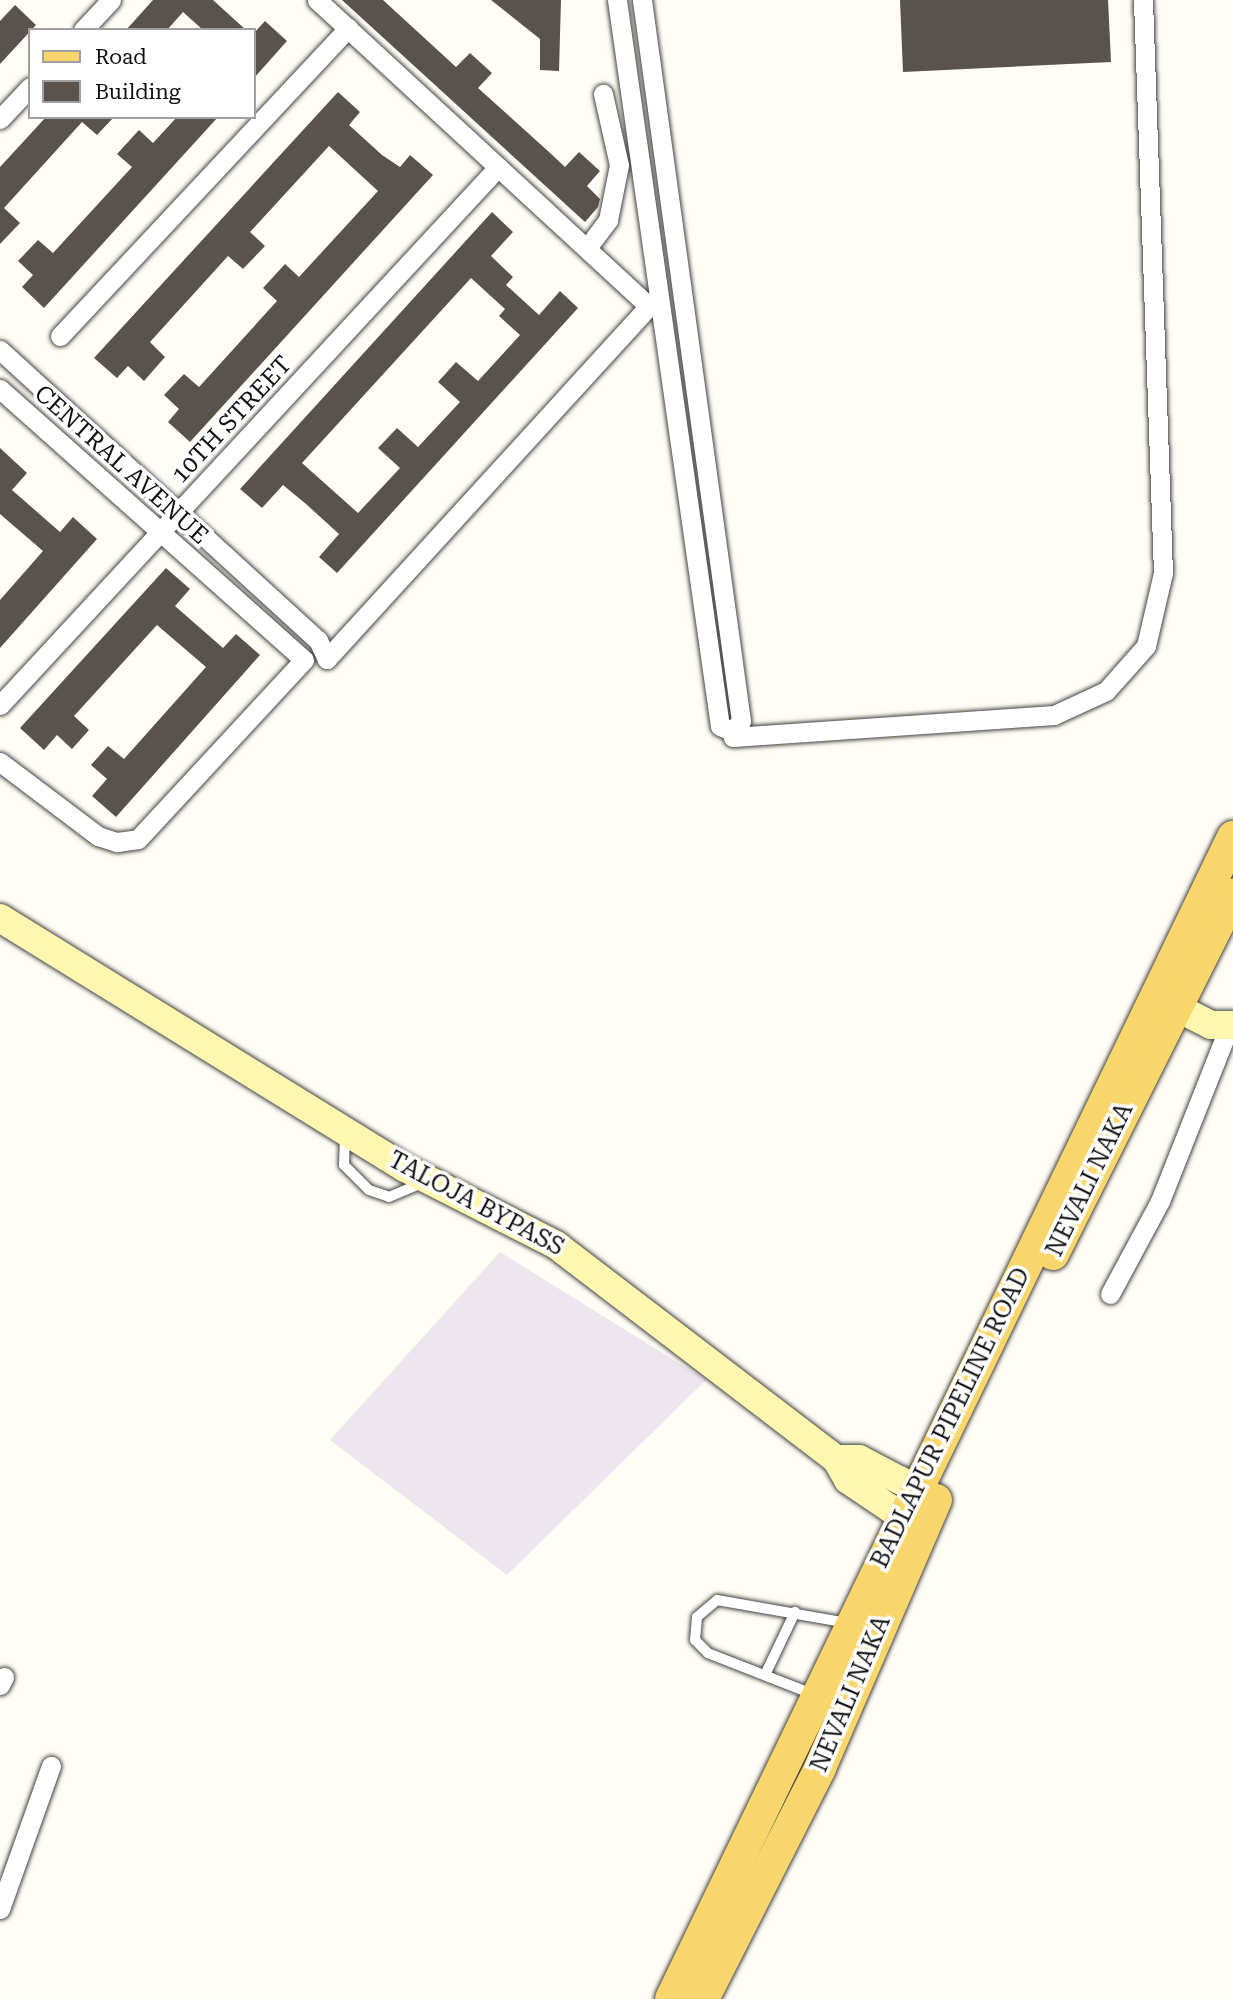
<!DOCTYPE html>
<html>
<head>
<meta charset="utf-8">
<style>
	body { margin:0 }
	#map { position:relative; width:1233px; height:1999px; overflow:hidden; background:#fffdf5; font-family:"Roboto Serif",serif }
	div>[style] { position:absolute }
	.industrial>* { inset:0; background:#eee6ef }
	.building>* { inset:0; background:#5a524d }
	.roads { filter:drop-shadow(0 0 2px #444) drop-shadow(0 0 2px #444) }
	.lane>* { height:10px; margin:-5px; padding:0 5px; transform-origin:5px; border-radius:5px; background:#fff }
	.street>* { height:19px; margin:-9.5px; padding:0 9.5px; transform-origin:9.5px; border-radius:9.5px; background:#fff }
	.secondary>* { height:28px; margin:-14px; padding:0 14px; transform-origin:14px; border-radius:14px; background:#fff6b0 }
	.primary>* { height:32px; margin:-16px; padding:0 16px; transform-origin:16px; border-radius:16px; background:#f9d66b }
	span { translate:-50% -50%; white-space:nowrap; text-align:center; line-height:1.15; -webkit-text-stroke:7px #fff; paint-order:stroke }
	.street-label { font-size:24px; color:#111 }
	.legend { position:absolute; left:28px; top:28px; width:228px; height:91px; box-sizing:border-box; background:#fff; border:2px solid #a0a0a0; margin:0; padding:9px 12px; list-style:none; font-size:21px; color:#111 }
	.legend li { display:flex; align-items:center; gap:14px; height:35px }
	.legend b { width:35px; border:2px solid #a0a0a0 }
</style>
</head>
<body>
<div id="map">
	<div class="industrial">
		<i style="clip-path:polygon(500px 1252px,706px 1380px,507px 1575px,330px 1440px)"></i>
	</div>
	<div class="building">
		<i style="clip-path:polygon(153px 0,213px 0,246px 30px,203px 30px,183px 12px,167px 30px,126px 30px)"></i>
		<i style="clip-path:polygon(342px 0,383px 0,456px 67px,470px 53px,492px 73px,478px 88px,549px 152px,565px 167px,579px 152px,600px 171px,587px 186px,600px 199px,598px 207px,585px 222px)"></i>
		<i style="clip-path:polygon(491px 0,561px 0,559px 71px,540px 70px,540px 39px)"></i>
		<i style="clip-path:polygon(900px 0,1108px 0,1111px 62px,903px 72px)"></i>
		<i style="clip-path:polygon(15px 5px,36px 25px,0 64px,0 21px)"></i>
		<i style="clip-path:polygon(265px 21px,287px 41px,254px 78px,254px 33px)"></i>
		<i style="clip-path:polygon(338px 92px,360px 112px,349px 125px,382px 155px,400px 167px,410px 155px,433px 175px,190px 442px,168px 422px,179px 409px,164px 395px,184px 374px,199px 387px,277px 301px,263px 288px,285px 264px,299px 277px,378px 191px,329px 146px,250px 232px,265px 246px,243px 269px,228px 256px,150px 342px,165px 357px,144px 381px,128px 366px,117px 378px,94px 358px)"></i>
		<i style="clip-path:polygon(46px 117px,114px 117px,97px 135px,82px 122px,4px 208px,20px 223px,0 244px,0 167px)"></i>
		<i style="clip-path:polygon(177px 117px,218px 117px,44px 308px,22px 287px,33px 275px,18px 261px,38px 240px,53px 253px,132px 167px,117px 154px,139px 130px,153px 143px)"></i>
		<i style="clip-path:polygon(evenodd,492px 212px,513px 232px,491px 256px,513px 277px,506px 285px,539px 315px,560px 291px,578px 308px,337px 573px,319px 557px,339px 534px,306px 504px,283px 485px,262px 508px,240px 489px,492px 212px,471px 278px,505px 309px,499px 316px,520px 335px,478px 381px,456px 362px,438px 382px,460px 402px,418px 447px,397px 428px,378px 448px,400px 468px,358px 513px,302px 463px,471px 278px)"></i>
		<i style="clip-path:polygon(0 448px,27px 473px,12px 490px,60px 532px,73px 517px,97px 539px,0 648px,0 600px,43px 551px,0 514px)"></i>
		<i style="clip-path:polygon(166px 568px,190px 589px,175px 606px,223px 648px,236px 634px,260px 655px,116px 817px,92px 796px,107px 779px,91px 765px,108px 746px,124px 759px,206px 667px,157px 625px,74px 716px,89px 730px,72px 749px,57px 735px,44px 750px,20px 728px)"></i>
	</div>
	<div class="roads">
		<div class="lane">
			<i style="left:345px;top:1136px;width:29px;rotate:92deg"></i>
			<i style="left:344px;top:1165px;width:35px;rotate:45deg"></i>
			<i style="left:369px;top:1190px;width:21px;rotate:19deg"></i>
			<i style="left:389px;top:1197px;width:38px;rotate:-23deg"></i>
			<i style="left:765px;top:1675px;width:70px;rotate:-64.5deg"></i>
			<i style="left:815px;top:1695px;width:115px;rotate:-158.6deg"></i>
			<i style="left:708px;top:1653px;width:18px;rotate:-135deg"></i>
			<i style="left:695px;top:1640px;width:23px;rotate:-85deg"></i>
			<i style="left:697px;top:1617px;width:26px;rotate:-40deg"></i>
			<i style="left:717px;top:1600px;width:132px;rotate:10deg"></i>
		</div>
		<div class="street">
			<i style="left:317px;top:0;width:452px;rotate:42.7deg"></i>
			<i style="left:649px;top:306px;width:478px;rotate:132.4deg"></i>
			<i style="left:617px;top:0;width:733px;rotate:81.93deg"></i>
			<i style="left:720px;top:726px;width:13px;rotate:23deg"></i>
			<i style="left:732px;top:731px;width:13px;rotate:-48deg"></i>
			<i style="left:741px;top:721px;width:728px;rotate:-97.82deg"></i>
			<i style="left:83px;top:30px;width:41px;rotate:-47deg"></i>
			<i style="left:0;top:119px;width:44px;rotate:-46.8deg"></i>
			<i style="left:587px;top:248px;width:35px;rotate:-53deg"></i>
			<i style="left:608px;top:220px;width:56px;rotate:-78.7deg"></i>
			<i style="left:619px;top:165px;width:73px;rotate:-102.7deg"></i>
			<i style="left:60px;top:336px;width:422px;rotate:-46.9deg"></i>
			<i style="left:0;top:350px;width:430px;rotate:42.4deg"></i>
			<i style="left:318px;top:640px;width:21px;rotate:65deg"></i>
			<i style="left:0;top:389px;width:407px;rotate:41.7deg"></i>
			<i style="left:0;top:705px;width:733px;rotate:-47.21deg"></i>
			<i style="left:732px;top:731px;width:6px;rotate:81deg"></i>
			<i style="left:733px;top:737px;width:322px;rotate:-3.9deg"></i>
			<i style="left:1054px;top:715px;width:57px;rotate:-24.8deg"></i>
			<i style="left:1106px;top:691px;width:60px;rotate:-48.4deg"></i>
			<i style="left:1146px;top:646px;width:75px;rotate:-76.9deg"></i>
			<i style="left:1163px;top:573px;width:573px;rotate:-92deg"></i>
			<i style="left:0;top:762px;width:123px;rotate:37.1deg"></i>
			<i style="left:98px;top:836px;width:20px;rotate:18deg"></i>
			<i style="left:117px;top:842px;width:21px;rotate:-8deg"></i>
			<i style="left:138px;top:839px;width:244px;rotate:-47.2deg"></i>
			<i style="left:1110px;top:1294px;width:106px;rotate:-61.7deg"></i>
			<i style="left:1160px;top:1201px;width:187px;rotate:-68.4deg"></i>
			<i style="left:0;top:1685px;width:9px;rotate:-63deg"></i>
			<i style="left:0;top:1909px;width:152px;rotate:-70.4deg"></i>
		</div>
		<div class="secondary">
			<i style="left:0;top:918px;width:476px;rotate:31.7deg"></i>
			<i style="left:405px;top:1168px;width:169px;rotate:27deg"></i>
			<i style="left:556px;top:1245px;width:352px;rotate:37.4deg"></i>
			<i style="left:836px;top:1459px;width:24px;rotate:60deg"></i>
			<i style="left:848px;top:1480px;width:88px;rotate:33.9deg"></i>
			<i style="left:1158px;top:998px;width:59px;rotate:27deg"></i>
			<i style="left:1211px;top:1025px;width:22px"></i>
			<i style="left:836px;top:1459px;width:23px"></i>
			<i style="left:859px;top:1459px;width:87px;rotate:27.5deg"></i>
		</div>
		<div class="primary">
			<i style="left:1053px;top:1254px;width:402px;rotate:-63.4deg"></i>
			<i style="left:671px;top:1999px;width:1291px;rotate:-64.19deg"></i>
			<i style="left:703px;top:1999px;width:259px;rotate:-63.1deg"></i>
			<i style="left:820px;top:1768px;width:292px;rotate:-66.6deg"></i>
		</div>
	</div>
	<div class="street-label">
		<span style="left:232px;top:420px;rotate:-47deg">10TH STREET</span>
		<span style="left:121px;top:465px;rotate:42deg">CENTRAL AVENUE</span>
		<span style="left:1090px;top:1180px;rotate:-64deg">NEVALI NAKA</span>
		<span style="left:476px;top:1204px;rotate:28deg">TALOJA BYPASS</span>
		<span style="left:951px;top:1418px;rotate:-64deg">BADLAPUR PIPELINE ROAD</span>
		<span style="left:851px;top:1694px;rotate:-67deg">NEVALI NAKA</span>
	</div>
	<ul class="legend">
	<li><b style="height:9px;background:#f9d66b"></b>Road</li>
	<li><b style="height:19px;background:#5a524d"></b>Building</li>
	</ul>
</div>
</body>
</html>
